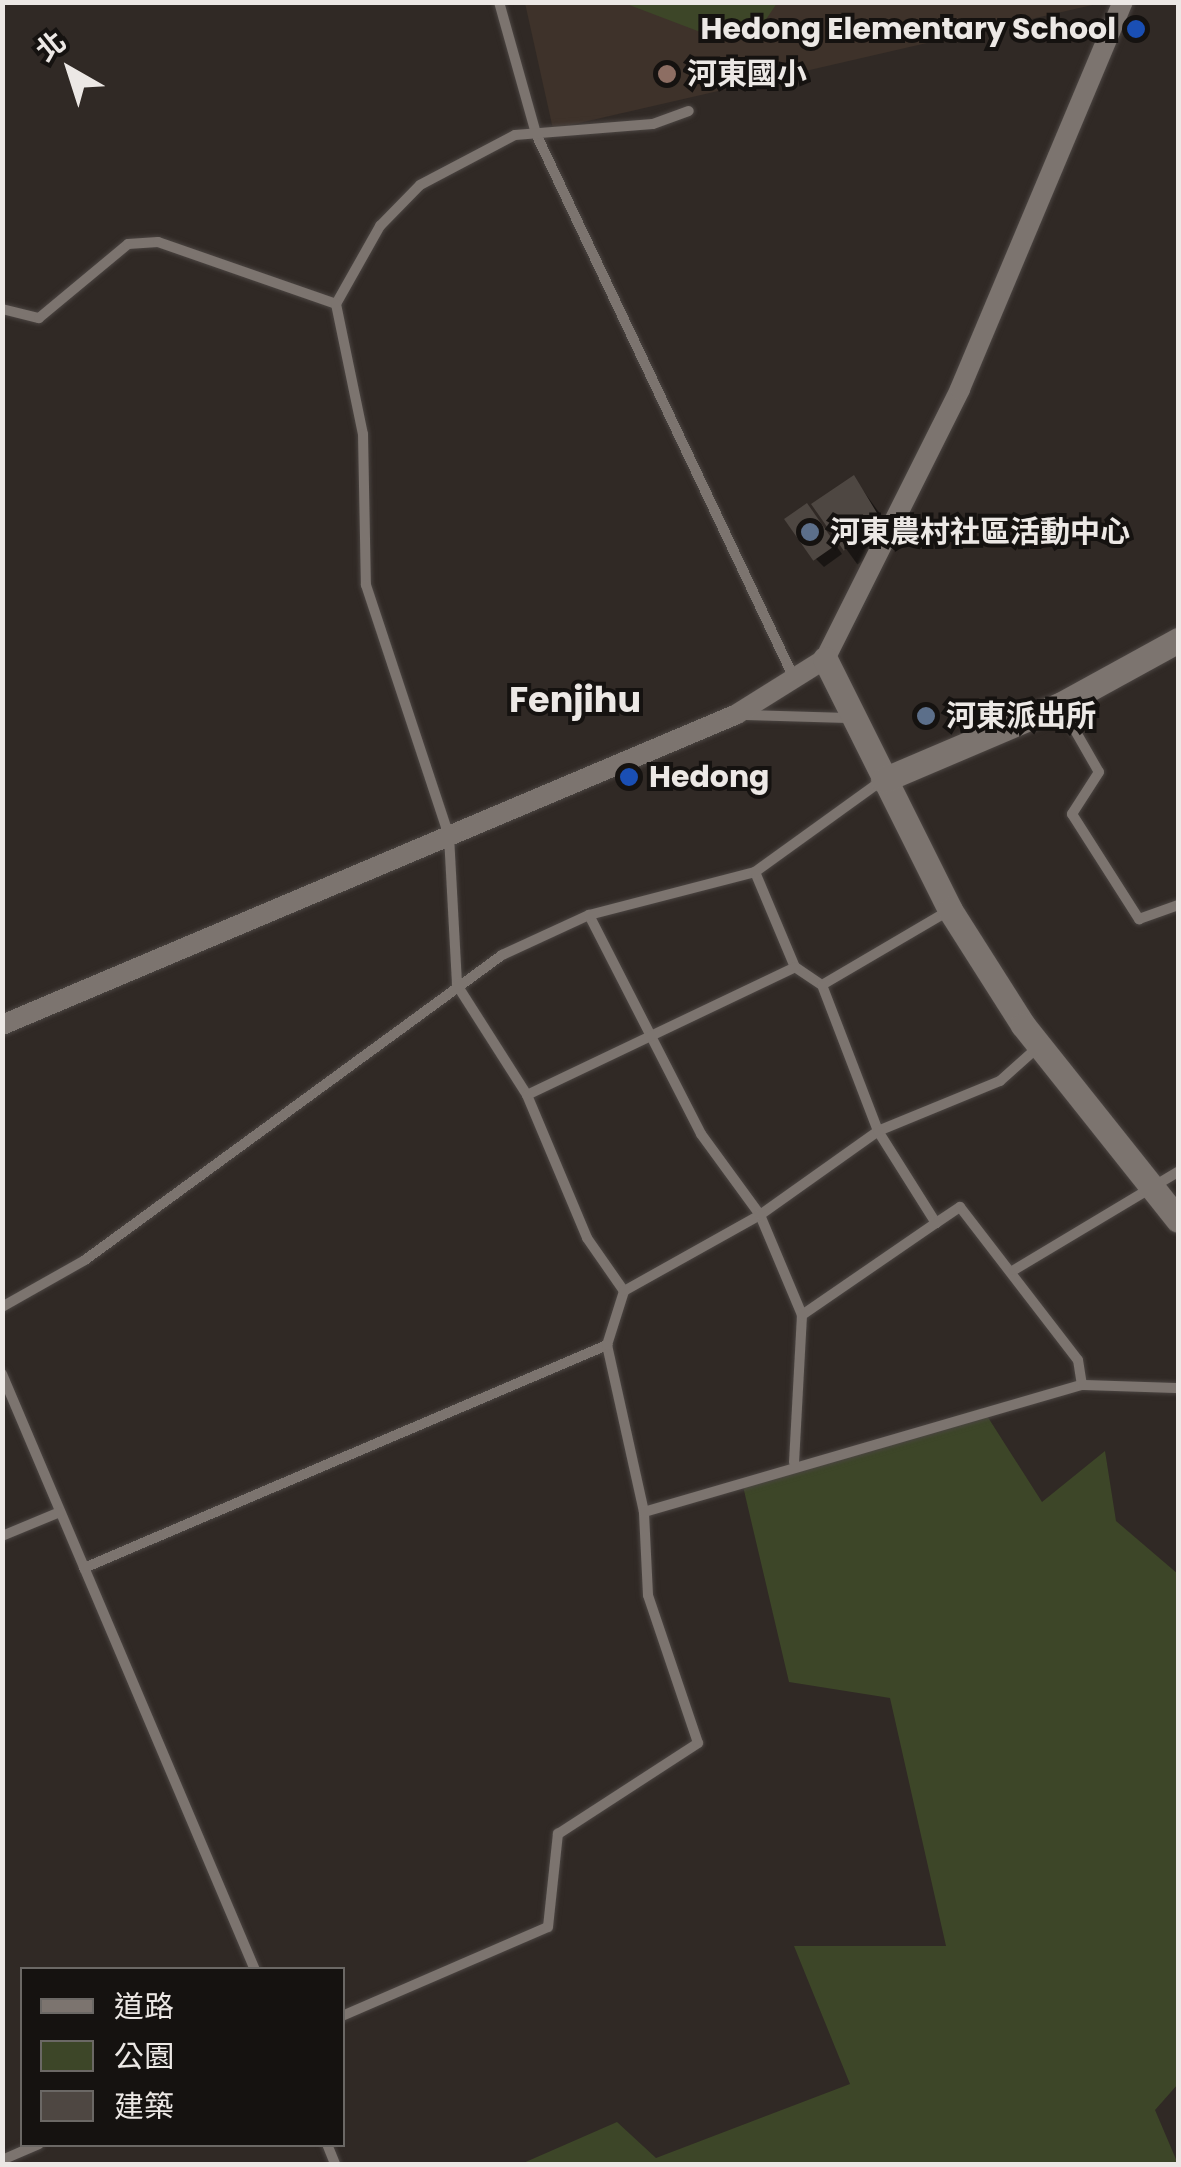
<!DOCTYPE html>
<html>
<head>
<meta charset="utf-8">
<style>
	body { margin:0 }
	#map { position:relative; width:1181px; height:2167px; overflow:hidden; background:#302925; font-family:Poppins,"Noto Sans TC",sans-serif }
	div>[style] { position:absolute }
	.built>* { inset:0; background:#3e322a }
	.green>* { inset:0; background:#3d4628 }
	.shadow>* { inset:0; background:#0007; transform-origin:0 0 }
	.building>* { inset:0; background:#4e4742; transform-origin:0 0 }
	.roads { filter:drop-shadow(0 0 2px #4b4542) drop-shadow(0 0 2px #4b4542) }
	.service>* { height:10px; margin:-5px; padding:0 5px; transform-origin:5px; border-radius:5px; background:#7c746f }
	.minor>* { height:20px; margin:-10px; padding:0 10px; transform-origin:10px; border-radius:10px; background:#7c746f }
	.tertiary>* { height:25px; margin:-12.5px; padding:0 12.5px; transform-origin:12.5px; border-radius:12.5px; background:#7c746f }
	.dots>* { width:28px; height:28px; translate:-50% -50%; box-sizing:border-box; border:5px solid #151210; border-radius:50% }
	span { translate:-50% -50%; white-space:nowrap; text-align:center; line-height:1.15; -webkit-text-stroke:8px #151210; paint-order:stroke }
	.poi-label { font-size:30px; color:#ece8e5; font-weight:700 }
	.right { translate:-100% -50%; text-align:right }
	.left { translate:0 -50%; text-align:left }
	.quarter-label { font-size:35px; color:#ece8e5; font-weight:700 }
	.frame { position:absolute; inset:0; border:5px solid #ece8e5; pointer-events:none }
	.legend { position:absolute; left:20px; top:1967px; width:325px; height:180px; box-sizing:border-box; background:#151210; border:2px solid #6b6865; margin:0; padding:12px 18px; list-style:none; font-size:30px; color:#ece8e5 }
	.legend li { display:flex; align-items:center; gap:20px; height:50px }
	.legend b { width:50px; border:2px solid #6b6865 }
	.north { position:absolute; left:20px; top:20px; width:100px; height:100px; -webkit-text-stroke:8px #151210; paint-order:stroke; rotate:321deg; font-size:28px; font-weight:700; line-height:40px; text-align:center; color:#ece8e5 }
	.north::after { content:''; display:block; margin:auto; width:35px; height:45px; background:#ece8e5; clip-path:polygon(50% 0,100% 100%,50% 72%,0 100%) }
</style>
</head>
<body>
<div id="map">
	<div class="built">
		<i style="clip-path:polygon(525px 3px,1101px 3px,553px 129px)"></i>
	</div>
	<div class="green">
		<i style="clip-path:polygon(624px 3px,777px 3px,757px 33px,724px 41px)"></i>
		<i style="clip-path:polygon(982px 1408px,1042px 1502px,1105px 1451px,1116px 1521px,1178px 1574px,1178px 2084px,1155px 2110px,1178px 2164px,521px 2164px,617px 2122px,656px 2158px,850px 2084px,794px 1946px,946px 1946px,890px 1698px,789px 1682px,742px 1482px)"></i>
	</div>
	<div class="shadow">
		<i style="left:854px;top:478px;width:72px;height:48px;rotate:54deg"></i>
		<i style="clip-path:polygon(814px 514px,842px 554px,824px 567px,816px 559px)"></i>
	</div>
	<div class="building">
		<i style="clip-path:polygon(854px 475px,880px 518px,870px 534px,851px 534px,844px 551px,811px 504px)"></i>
		<i style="left:807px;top:503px;width:51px;height:28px;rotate:55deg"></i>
	</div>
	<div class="roads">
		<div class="service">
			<i style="left:499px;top:2px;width:137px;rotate:74.3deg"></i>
			<i style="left:536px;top:134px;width:602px;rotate:64.63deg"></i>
			<i style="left:336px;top:304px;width:90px;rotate:-60.6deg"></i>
			<i style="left:380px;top:226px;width:57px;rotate:-45.7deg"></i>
			<i style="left:420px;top:185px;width:107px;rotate:-27.8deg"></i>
			<i style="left:515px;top:135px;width:138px;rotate:-4.6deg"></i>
			<i style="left:653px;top:124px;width:38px;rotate:-20deg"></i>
			<i style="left:2px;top:309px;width:38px;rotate:14deg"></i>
			<i style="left:39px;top:318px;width:116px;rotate:-39.7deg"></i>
			<i style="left:128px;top:244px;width:30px;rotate:-4deg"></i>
			<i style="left:158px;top:242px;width:188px;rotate:19.2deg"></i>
			<i style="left:336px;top:304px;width:133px;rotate:78.3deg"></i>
			<i style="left:363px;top:434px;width:151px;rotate:88.9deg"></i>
			<i style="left:366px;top:585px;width:264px;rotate:71.7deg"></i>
			<i style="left:449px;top:836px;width:149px;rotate:86.9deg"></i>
			<i style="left:457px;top:985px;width:130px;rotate:57.5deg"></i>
			<i style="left:527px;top:1095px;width:155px;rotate:67.2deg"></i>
			<i style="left:587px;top:1238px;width:65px;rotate:55.1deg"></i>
			<i style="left:1061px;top:706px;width:76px;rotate:60.1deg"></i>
			<i style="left:1099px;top:772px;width:50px;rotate:122.7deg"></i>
			<i style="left:1072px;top:814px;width:125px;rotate:57.5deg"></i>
			<i style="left:1139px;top:919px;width:41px;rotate:-19.7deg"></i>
			<i style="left:743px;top:715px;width:108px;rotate:1.6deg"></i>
			<i style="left:755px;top:872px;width:103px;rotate:67.2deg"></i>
			<i style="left:795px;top:967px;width:32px;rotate:34deg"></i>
			<i style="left:822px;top:985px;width:156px;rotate:69deg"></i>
			<i style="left:878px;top:1131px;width:109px;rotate:57.8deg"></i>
			<i style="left:936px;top:1223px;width:29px;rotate:-34deg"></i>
			<i style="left:960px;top:1207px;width:193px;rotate:52.4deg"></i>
			<i style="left:1078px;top:1360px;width:25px;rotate:81deg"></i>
			<i style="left:589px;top:915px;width:246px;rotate:62.9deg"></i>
			<i style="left:701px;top:1134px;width:100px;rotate:53.9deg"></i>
			<i style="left:760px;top:1215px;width:108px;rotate:67.2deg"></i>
			<i style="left:802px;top:1315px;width:148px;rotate:93.1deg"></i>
			<i style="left:822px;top:985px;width:148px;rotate:-30.4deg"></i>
			<i style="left:527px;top:1095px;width:297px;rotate:-25.5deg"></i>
			<i style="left:1014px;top:1270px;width:191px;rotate:-30.9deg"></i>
			<i style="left:2px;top:1307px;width:95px;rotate:-29.5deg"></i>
			<i style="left:85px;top:1260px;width:517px;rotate:-36.18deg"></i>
			<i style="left:502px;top:955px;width:96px;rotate:-24.7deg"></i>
			<i style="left:589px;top:915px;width:171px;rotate:-14.5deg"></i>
			<i style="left:755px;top:872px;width:155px;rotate:-35.8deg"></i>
			<i style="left:802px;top:1315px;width:163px;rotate:-34.5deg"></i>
			<i style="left:607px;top:1345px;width:171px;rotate:77.5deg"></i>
			<i style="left:2px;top:1374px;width:647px;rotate:67deg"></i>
			<i style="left:2px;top:1536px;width:63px;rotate:-22.5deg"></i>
			<i style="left:84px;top:1568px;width:569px;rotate:-23.09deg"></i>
			<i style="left:607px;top:1345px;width:57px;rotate:-72.5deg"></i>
			<i style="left:624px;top:1291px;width:156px;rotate:-29.2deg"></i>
			<i style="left:760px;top:1215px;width:145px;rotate:-35.4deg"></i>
			<i style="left:878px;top:1131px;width:132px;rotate:-22.3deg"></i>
			<i style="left:1000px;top:1081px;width:51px;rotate:-41.8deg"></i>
			<i style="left:342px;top:2016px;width:224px;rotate:-23.4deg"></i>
			<i style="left:548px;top:1927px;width:94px;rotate:-83.9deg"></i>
			<i style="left:558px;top:1834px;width:167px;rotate:-33deg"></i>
			<i style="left:698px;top:1743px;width:156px;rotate:-108.7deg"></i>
			<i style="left:648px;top:1595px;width:83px;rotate:-92.8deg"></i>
			<i style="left:644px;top:1512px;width:456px;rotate:-16.2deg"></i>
			<i style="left:1082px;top:1385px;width:96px;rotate:1.8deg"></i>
			<i style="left:327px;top:2144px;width:22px;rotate:68deg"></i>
			<i style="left:2px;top:2160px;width:40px;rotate:-23.4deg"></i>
		</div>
		<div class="minor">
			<i style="left:2px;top:1025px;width:798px;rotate:-22.93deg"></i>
			<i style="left:737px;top:714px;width:104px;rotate:-32deg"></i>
			<i style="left:825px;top:659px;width:302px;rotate:-63.4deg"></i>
			<i style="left:960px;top:389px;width:420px;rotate:-67.2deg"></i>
		</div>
		<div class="tertiary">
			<i style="left:825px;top:659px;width:280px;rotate:63.5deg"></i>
			<i style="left:950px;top:910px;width:136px;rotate:57.6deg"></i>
			<i style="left:1023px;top:1025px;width:249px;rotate:51.5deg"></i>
			<i style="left:883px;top:780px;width:192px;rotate:-23deg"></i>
			<i style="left:1060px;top:705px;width:135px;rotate:-28.8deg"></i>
		</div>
	</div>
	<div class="dots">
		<i style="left:1136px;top:29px;background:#1a4fb4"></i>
		<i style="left:667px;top:74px;background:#8d6e63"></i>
		<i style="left:810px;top:532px;background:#5c6f8a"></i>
		<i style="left:926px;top:716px;background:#5c6f8a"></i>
		<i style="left:629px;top:777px;background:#1a4fb4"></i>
	</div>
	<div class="poi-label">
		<span class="right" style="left:1116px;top:29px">Hedong Elementary School</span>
		<span class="left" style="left:687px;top:74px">河東國小</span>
		<span class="left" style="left:830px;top:532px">河東農村社區活動中心</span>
		<span class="left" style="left:946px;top:716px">河東派出所</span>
		<span class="left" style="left:649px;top:777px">Hedong</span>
	</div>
	<div class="quarter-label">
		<span style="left:575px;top:700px">Fenjihu</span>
	</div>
	<div class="frame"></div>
	<ul class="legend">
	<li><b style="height:12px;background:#7c746f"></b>道路</li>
	<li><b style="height:28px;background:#3d4628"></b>公園</li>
	<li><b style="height:28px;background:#4e4742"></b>建築</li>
	</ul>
	<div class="north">北</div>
</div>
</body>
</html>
